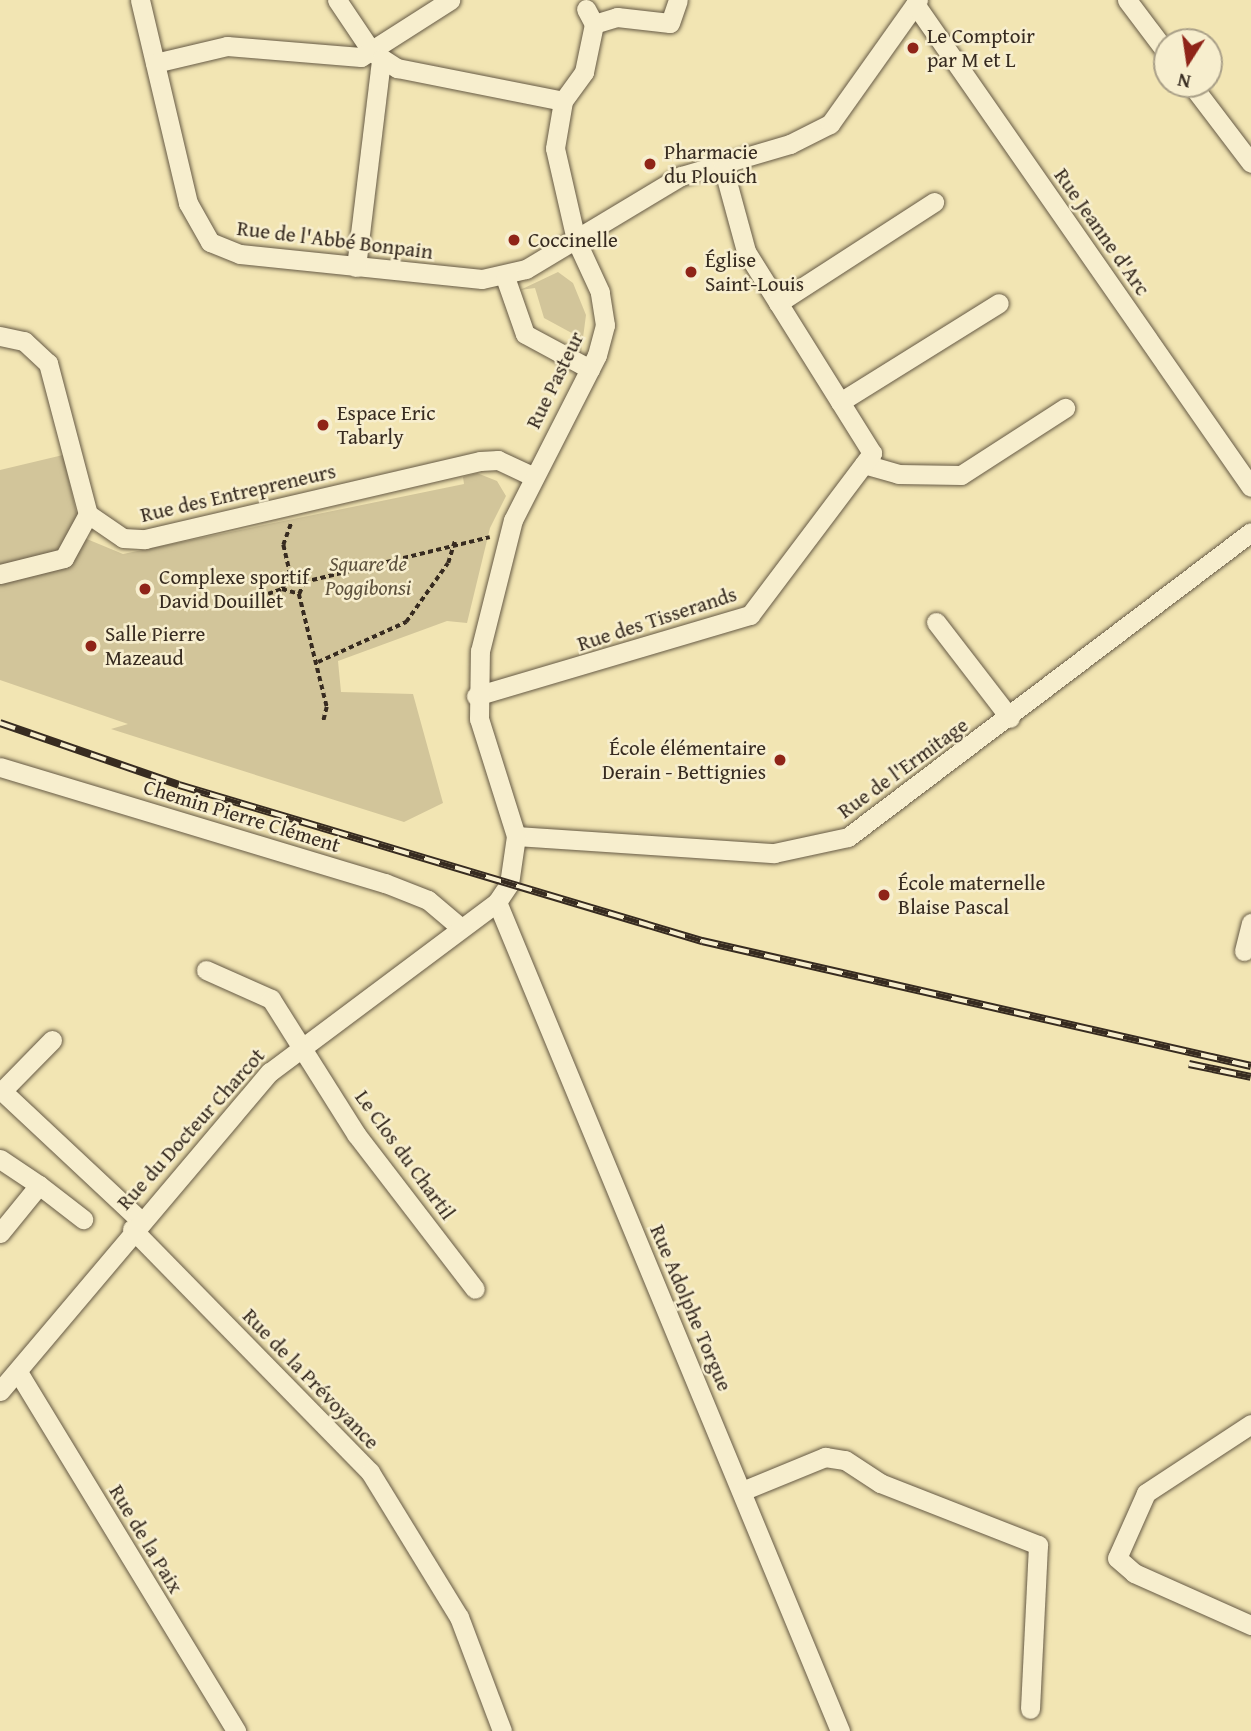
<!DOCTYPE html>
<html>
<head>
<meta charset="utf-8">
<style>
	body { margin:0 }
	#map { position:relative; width:1251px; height:1731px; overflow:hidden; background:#f2e5b3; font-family:"Gentium Book Plus",serif }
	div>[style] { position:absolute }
	.green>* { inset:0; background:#d2c59a }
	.path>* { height:3.5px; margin-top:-1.75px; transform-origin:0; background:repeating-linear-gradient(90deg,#372b20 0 5px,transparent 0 8.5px) }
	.roads { filter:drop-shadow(0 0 2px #665a45) drop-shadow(0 0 2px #665a45) }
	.minor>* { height:19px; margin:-9.5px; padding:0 9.5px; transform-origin:9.5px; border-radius:9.5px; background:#f7eece }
	.rail>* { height:8px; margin-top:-4px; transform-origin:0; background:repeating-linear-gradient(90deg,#f7eece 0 16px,#372b20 0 32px); box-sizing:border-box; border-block:2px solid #372b20 }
	.dots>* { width:19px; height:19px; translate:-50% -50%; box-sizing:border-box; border:4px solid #f7eece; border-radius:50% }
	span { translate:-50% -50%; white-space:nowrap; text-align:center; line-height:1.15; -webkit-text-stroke:5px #f7eece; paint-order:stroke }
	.poi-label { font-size:21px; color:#372b20 }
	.left { translate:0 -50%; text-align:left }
	.right { translate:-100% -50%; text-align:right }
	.street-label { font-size:21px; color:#372b20 }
	.park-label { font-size:21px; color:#5e523e; font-style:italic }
	.north { position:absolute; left:1153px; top:28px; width:70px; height:70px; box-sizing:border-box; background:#f7eece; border:2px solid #aaa088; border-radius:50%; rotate:192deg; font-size:19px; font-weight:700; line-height:28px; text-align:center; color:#372b20 }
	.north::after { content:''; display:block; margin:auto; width:24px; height:32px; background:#8f2418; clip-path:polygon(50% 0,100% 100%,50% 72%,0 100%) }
</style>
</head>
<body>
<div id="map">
	<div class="green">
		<i style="clip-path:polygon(558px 272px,573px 283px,586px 315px,581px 353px,575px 348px,579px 337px,544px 318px,535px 288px,520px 290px)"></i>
		<i style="clip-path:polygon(63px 455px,82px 537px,123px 554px,464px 484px,463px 477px,477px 473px,497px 481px,506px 496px,490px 528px,467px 623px,447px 621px,338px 661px,341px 692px,413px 694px,443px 803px,404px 822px,111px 729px,128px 724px,0 680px,0 470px)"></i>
	</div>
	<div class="path">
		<i style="left:282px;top:589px;width:18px;rotate:16deg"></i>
		<i style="left:299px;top:594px;width:13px;rotate:-67deg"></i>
		<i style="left:304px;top:582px;width:191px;rotate:-13.6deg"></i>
		<i style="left:268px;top:594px;width:15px;rotate:-20deg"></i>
		<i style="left:282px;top:589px;width:16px;rotate:-60deg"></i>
		<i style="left:290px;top:575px;width:31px;rotate:-103deg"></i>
		<i style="left:283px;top:545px;width:23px;rotate:-70deg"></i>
		<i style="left:299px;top:594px;width:116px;rotate:76.1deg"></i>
		<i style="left:327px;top:707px;width:16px;rotate:104deg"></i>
		<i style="left:318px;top:662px;width:97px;rotate:-24.4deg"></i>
		<i style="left:406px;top:622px;width:72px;rotate:-54.6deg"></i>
		<i style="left:448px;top:563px;width:24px;rotate:-73deg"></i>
	</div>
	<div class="roads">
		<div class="minor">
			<i style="left:140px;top:0;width:209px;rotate:76.7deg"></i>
			<i style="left:188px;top:203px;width:45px;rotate:60.6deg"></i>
			<i style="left:210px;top:242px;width:32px;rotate:22deg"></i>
			<i style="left:240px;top:254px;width:243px;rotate:5.9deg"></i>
			<i style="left:482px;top:279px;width:45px;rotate:-12.8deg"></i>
			<i style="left:526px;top:269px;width:181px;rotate:-31deg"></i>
			<i style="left:681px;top:176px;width:114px;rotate:-16.4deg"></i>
			<i style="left:790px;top:144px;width:45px;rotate:-26.6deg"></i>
			<i style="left:830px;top:124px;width:152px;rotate:-54.6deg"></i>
			<i style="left:337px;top:0;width:63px;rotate:56.1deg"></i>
			<i style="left:372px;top:52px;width:30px;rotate:33deg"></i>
			<i style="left:397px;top:68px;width:169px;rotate:11.2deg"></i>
			<i style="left:1127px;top:0;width:66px;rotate:53deg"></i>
			<i style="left:915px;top:4px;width:588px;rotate:55.18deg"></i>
			<i style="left:594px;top:24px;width:24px;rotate:-17deg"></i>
			<i style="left:617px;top:17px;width:53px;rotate:6.5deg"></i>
			<i style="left:670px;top:23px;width:24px;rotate:-71deg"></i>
			<i style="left:155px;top:63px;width:74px;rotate:-13.3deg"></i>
			<i style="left:227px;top:46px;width:134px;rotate:4.7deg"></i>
			<i style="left:361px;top:57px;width:106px;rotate:-32.6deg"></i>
			<i style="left:1191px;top:84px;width:99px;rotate:52.8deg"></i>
			<i style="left:563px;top:101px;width:36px;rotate:-54deg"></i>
			<i style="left:584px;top:72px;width:49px;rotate:-78.2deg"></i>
			<i style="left:594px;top:24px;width:17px;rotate:-118deg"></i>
			<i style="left:356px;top:267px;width:209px;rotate:-83.1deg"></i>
			<i style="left:505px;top:277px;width:60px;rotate:70.7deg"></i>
			<i style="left:525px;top:334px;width:74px;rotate:28.3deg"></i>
			<i style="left:778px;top:303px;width:186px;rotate:-32.9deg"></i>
			<i style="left:0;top:336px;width:25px;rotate:12deg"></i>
			<i style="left:24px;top:341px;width:33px;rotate:43deg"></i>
			<i style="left:48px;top:363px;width:156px;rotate:75.2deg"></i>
			<i style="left:88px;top:514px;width:42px;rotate:34.4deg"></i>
			<i style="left:123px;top:538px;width:22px;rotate:3deg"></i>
			<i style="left:145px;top:539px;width:344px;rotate:-13.1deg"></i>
			<i style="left:480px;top:461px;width:18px;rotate:-3deg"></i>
			<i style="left:498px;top:460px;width:38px;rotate:25deg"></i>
			<i style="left:840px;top:402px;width:187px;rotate:-31.9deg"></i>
			<i style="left:864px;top:464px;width:35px;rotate:16deg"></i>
			<i style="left:898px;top:474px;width:63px;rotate:0.9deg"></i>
			<i style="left:961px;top:475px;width:124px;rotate:-32.8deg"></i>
			<i style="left:0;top:574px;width:66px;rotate:-14deg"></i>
			<i style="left:64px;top:558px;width:50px;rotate:-61.4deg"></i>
			<i style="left:936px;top:622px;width:121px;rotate:52.4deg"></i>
			<i style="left:476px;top:696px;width:286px;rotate:-16.5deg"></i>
			<i style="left:750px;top:615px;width:203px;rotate:-53deg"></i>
			<i style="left:872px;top:453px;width:238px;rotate:-122deg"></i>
			<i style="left:746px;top:251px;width:91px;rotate:-105.3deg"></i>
			<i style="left:0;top:767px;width:402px;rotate:16.8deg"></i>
			<i style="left:385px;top:883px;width:46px;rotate:21.6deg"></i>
			<i style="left:428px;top:900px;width:43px;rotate:40.3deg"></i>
			<i style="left:516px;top:836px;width:259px;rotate:3.8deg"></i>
			<i style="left:774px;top:853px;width:76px;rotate:-12.2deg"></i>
			<i style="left:848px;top:837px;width:505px;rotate:-37.12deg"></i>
			<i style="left:497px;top:902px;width:897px;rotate:67.52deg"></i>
			<i style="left:1244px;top:951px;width:29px;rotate:-76deg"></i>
			<i style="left:206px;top:970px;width:71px;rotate:24deg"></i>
			<i style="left:271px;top:999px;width:160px;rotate:57.8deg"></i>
			<i style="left:356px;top:1134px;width:195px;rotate:52.5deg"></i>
			<i style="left:52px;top:1040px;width:71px;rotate:134.4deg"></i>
			<i style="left:2px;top:1091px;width:187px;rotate:43.1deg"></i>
			<i style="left:0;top:1159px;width:47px;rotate:33.7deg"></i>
			<i style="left:132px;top:1229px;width:340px;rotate:45.6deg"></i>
			<i style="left:370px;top:1472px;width:170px;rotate:58.5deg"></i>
			<i style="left:459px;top:1617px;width:122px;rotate:69.3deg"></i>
			<i style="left:0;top:1233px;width:62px;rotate:-50.9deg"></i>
			<i style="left:39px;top:1185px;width:56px;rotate:37.7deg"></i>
			<i style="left:18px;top:1372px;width:420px;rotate:58.7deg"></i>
			<i style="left:0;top:1391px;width:418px;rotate:-49.8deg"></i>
			<i style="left:270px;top:1072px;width:284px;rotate:-36.8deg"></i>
			<i style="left:497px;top:902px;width:22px;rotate:-56deg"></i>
			<i style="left:509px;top:884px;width:49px;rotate:-81.7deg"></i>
			<i style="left:516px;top:836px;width:123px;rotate:-107.5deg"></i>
			<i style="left:479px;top:719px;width:68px;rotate:-89.2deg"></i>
			<i style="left:480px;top:651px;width:135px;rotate:-75.9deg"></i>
			<i style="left:513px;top:520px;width:185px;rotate:-63deg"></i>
			<i style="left:597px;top:355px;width:31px;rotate:-75deg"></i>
			<i style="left:605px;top:325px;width:33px;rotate:-99deg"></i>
			<i style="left:600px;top:292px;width:57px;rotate:-114.8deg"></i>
			<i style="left:576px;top:240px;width:94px;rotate:-102.9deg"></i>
			<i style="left:555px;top:148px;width:48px;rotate:-80.3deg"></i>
			<i style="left:1251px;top:1424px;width:126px;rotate:146.7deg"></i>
			<i style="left:1146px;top:1493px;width:71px;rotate:114deg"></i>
			<i style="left:1117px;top:1558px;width:23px;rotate:41deg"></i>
			<i style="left:1134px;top:1573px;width:128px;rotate:24deg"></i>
			<i style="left:742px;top:1491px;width:90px;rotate:-22.3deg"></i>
			<i style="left:825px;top:1457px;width:20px;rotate:9deg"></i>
			<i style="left:845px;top:1460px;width:42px;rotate:33.3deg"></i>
			<i style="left:880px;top:1483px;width:170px;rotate:21.4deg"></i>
			<i style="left:1038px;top:1545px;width:164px;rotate:92.8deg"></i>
		</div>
	</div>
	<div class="rail">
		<i style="left:0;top:723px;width:189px;rotate:19.1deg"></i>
		<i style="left:179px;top:785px;width:546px;rotate:16.61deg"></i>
		<i style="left:702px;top:941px;width:563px;rotate:12.83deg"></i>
		<i style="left:1189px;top:1064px;width:63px;rotate:11.8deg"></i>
	</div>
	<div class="dots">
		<i style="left:913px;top:48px;background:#8f2418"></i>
		<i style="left:650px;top:164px;background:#8f2418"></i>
		<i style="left:514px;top:240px;background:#8f2418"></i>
		<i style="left:691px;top:272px;background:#8f2418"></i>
		<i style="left:323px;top:425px;background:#8f2418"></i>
		<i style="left:145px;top:589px;background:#8f2418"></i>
		<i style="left:91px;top:646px;background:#8f2418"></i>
		<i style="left:780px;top:760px;background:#8f2418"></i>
		<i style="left:884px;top:895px;background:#8f2418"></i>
	</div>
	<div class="poi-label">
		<span class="left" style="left:927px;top:48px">Le Comptoir<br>par M et L</span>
		<span class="left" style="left:664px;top:164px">Pharmacie<br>du Plouich</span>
		<span class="left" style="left:528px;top:240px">Coccinelle</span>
		<span class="left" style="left:705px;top:272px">Église<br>Saint-Louis</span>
		<span class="left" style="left:337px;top:425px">Espace Eric<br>Tabarly</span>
		<span class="left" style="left:159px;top:589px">Complexe sportif<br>David Douillet</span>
		<span class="left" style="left:105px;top:646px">Salle Pierre<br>Mazeaud</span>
		<span class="right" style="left:766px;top:760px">École élémentaire<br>Derain - Bettignies</span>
		<span class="left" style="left:898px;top:895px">École maternelle<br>Blaise Pascal</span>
	</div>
	<div class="street-label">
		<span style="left:1102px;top:232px;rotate:55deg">Rue Jeanne d'Arc</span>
		<span style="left:335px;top:240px;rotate:7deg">Rue de l'Abbé Bonpain</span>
		<span style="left:555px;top:380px;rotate:-64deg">Rue Pasteur</span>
		<span style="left:238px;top:493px;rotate:-13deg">Rue des Entrepreneurs</span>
		<span style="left:657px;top:619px;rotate:-18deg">Rue des Tisserands</span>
		<span style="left:903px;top:768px;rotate:-36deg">Rue de l'Ermitage</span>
		<span style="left:242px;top:816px;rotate:17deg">Chemin Pierre Clément</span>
		<span style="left:191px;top:1129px;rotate:-48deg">Rue du Docteur Charcot</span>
		<span style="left:405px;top:1155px;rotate:54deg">Le Clos du Chartil</span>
		<span style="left:691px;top:1308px;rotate:67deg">Rue Adolphe Torgue</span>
		<span style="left:311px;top:1379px;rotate:46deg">Rue de la Prévoyance</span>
		<span style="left:146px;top:1539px;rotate:59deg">Rue de la Paix</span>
	</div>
	<div class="park-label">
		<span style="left:368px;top:576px">Square de<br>Poggibonsi</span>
	</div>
	<div class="north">N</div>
</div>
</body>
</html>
